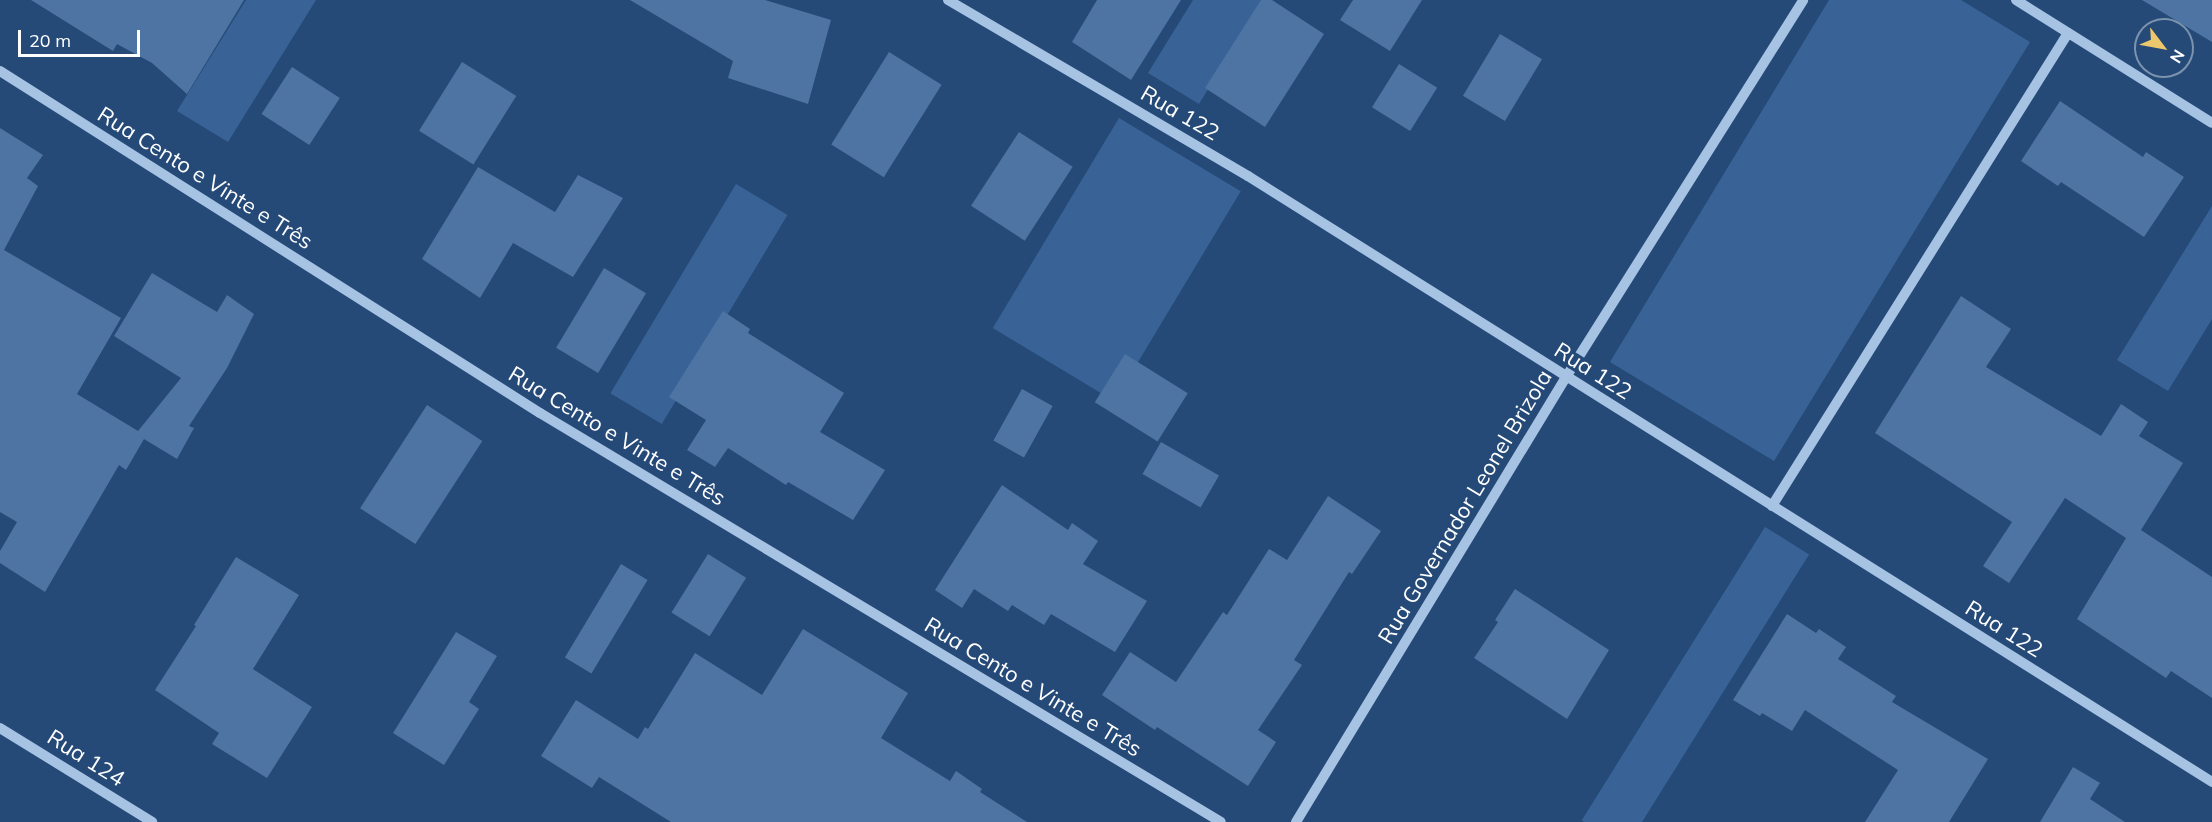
<!DOCTYPE html>
<html>
<head>
<meta charset="utf-8">
<style>
	body { margin:0 }
	#map { position:relative; width:2212px; height:822px; overflow:hidden; background:#254a78; font-family:Mulish,sans-serif }
	div>[style] { position:absolute }
	.green>* { inset:0; background:#396396; transform-origin:0 0 }
	.building>* { inset:0; background:#4d74a2; transform-origin:0 0 }
	.minor>* { height:10px; margin:-5px; padding:0 5px; transform-origin:5px; border-radius:5px; background:#a7c3e3 }
	span { translate:-50% -50%; white-space:nowrap; text-align:center; line-height:1.15; -webkit-text-stroke:6px #254a78; paint-order:stroke }
	.street-label { font-size:22px; color:#fff }
	.north { position:absolute; left:2134px; top:18px; width:60px; height:60px; box-sizing:border-box; background:#254a78; border:2px solid #7c92ae; border-radius:50%; rotate:122deg; font-size:16px; font-weight:700; line-height:24px; text-align:center; color:#fff }
	.north::after { content:''; display:block; margin:auto; width:21px; height:27px; background:#ecc76c; clip-path:polygon(50% 0,100% 100%,50% 72%,0 100%) }
	.scale { position:absolute; left:18px; top:30px; width:122px; height:27px; box-sizing:border-box; border:3px solid #fff; border-top:0; padding-left:8px; font-size:18px; line-height:21px; white-space:nowrap; color:#fff; -webkit-text-stroke:4px #254a78; paint-order:stroke }
</style>
</head>
<body>
<div id="map">
	<div class="green">
		<i style="clip-path:polygon(246px 0,316px 0,228px 142px,177px 111px)"></i>
		<i style="clip-path:polygon(1193px 0,1263px 0,1199px 104px,1148px 73px)"></i>
		<i style="clip-path:polygon(1829px 0,1961px 0,2030px 42px,1774px 461px,1610px 362px)"></i>
		<i style="left:1119px;top:118px;width:142px;height:245px;rotate:31deg"></i>
		<i style="left:736px;top:184px;width:60px;height:244px;rotate:31deg"></i>
		<i style="clip-path:polygon(2212px 206px,2212px 319px,2168px 391px,2117px 360px)"></i>
		<i style="left:1765px;top:527px;width:52px;height:346px;rotate:32deg"></i>
	</div>
	<div class="building">
		<i style="clip-path:polygon(31px 0,244px 0,187px 94px,152px 63px,117px 44px,113px 51px)"></i>
		<i style="clip-path:polygon(630px 0,765px 0,831px 20px,808px 104px,728px 78px,733px 61px)"></i>
		<i style="clip-path:polygon(1097px 0,1181px 0,1131px 80px,1072px 42px)"></i>
		<i style="clip-path:polygon(1261px 0,1272px 0,1324px 34px,1265px 127px,1205px 88px)"></i>
		<i style="clip-path:polygon(1353px 0,1422px 0,1390px 51px,1340px 20px)"></i>
		<i style="clip-path:polygon(2142px 0,2212px 0,2212px 42px)"></i>
		<i style="left:1500px;top:34px;width:49px;height:72px;rotate:31deg"></i>
		<i style="left:889px;top:52px;width:62px;height:109px;rotate:32deg"></i>
		<i style="left:462px;top:62px;width:64px;height:81px;rotate:32deg"></i>
		<i style="left:1399px;top:64px;width:45px;height:51px;rotate:32deg"></i>
		<i style="left:292px;top:67px;width:57px;height:56px;rotate:33deg"></i>
		<i style="clip-path:polygon(2060px 101px,2143px 157px,2146px 152px,2184px 177px,2144px 237px,2061px 182px,2058px 186px,2021px 161px)"></i>
		<i style="clip-path:polygon(0 128px,43px 155px,27px 178px,38px 186px,4px 250px,121px 318px,77px 394px,138px 431px,181px 378px,114px 336px,152px 273px,217px 312px,227px 295px,254px 314px,227px 368px,189px 426px,194px 428px,177px 459px,144px 439px,126px 470px,119px 465px,45px 592px,0 563px,0 551px,17px 522px,0 512px)"></i>
		<i style="left:1019px;top:132px;width:64px;height:88px;rotate:33deg"></i>
		<i style="clip-path:polygon(478px 167px,555px 212px,578px 175px,623px 198px,573px 277px,513px 243px,480px 298px,422px 259px)"></i>
		<i style="left:604px;top:268px;width:49px;height:93px;rotate:31deg"></i>
		<i style="clip-path:polygon(1961px 296px,2011px 329px,1986px 367px,2101px 436px,2121px 404px,2148px 422px,2139px 436px,2183px 463px,2141px 530px,2212px 577px,2212px 698px,2171px 671px,2166px 678px,2077px 619px,2126px 538px,2065px 498px,2009px 583px,1983px 566px,2012px 522px,1875px 433px)"></i>
		<i style="clip-path:polygon(723px 311px,750px 329px,748px 333px,844px 393px,820px 432px,885px 470px,853px 520px,788px 482px,786px 485px,728px 448px,715px 467px,687px 450px,706px 420px,669px 397px)"></i>
		<i style="left:1125px;top:354px;width:74px;height:57px;rotate:32deg"></i>
		<i style="left:1022px;top:389px;width:35px;height:59px;rotate:29deg"></i>
		<i style="left:427px;top:405px;width:66px;height:123px;rotate:33deg"></i>
		<i style="left:1161px;top:442px;width:67px;height:37px;rotate:30deg"></i>
		<i style="clip-path:polygon(1002px 485px,1068px 530px,1072px 523px,1098px 541px,1083px 564px,1147px 601px,1115px 652px,1051px 614px,1044px 625px,1012px 605px,1008px 611px,974px 589px,962px 608px,935px 590px)"></i>
		<i style="clip-path:polygon(1328px 496px,1381px 531px,1352px 574px,1349px 572px,1294px 660px,1302px 665px,1258px 730px,1276px 742px,1248px 786px,1157px 727px,1155px 730px,1102px 695px,1130px 652px,1176px 682px,1223px 612px,1227px 615px,1269px 549px,1287px 560px)"></i>
		<i style="left:708px;top:554px;width:45px;height:69px;rotate:32deg"></i>
		<i style="clip-path:polygon(236px 557px,299px 595px,253px 669px,312px 707px,267px 778px,212px 744px,219px 733px,155px 690px,196px 626px,194px 625px)"></i>
		<i style="left:621px;top:564px;width:31px;height:109px;rotate:31deg"></i>
		<i style="clip-path:polygon(1515px 589px,1609px 650px,1567px 719px,1474px 658px,1498px 622px,1495px 620px)"></i>
		<i style="clip-path:polygon(1787px 614px,1816px 633px,1819px 629px,1846px 647px,1838px 659px,1896px 696px,1892px 702px,1988px 759px,1949px 822px,1865px 822px,1898px 770px,1805px 710px,1792px 731px,1762px 713px,1760px 716px,1733px 700px)"></i>
		<i style="clip-path:polygon(803px 629px,908px 693px,881px 738px,950px 781px,956px 771px,982px 789px,980px 792px,1027px 822px,671px 822px,599px 777px,592px 788px,541px 756px,576px 700px,638px 739px,645px 727px,648px 729px,695px 653px,762px 695px)"></i>
		<i style="clip-path:polygon(456px 632px,497px 656px,469px 702px,479px 709px,444px 765px,393px 733px)"></i>
		<i style="clip-path:polygon(2073px 767px,2100px 783px,2090px 799px,2125px 822px,2040px 822px)"></i>
	</div>
	<div class="minor">
		<i style="left:948px;top:0;width:348px;rotate:30.4deg"></i>
		<i style="left:1248px;top:176px;width:1139px;rotate:32.15deg"></i>
		<i style="left:2016px;top:0;width:231px;rotate:32.1deg"></i>
		<i style="left:0;top:71px;width:639px;rotate:32.35deg"></i>
		<i style="left:540px;top:413px;width:794px;rotate:30.99deg"></i>
		<i style="left:1772px;top:506px;width:558px;rotate:-57.96deg"></i>
		<i style="left:0;top:728px;width:179px;rotate:31.7deg"></i>
		<i style="left:1296px;top:822px;width:521px;rotate:-58.75deg"></i>
		<i style="left:1566px;top:377px;width:445px;rotate:-57.8deg"></i>
	</div>
	<div class="street-label">
		<span style="left:1180px;top:113px;rotate:30deg">Rua 122</span>
		<span style="left:205px;top:178px;rotate:32deg">Rua Cento e Vinte e Três</span>
		<span style="left:1593px;top:371px;rotate:32deg">Rua 122</span>
		<span style="left:617px;top:436px;rotate:31deg">Rua Cento e Vinte e Três</span>
		<span style="left:1465px;top:507px;rotate:-59deg">Rua Governador Leonel Brizola</span>
		<span style="left:2004px;top:629px;rotate:32deg">Rua 122</span>
		<span style="left:1033px;top:687px;rotate:31deg">Rua Cento e Vinte e Três</span>
		<span style="left:86px;top:758px;rotate:32deg">Rua 124</span>
	</div>
	<div class="north">N</div>
	<div class="scale">20 m</div>
</div>
</body>
</html>
